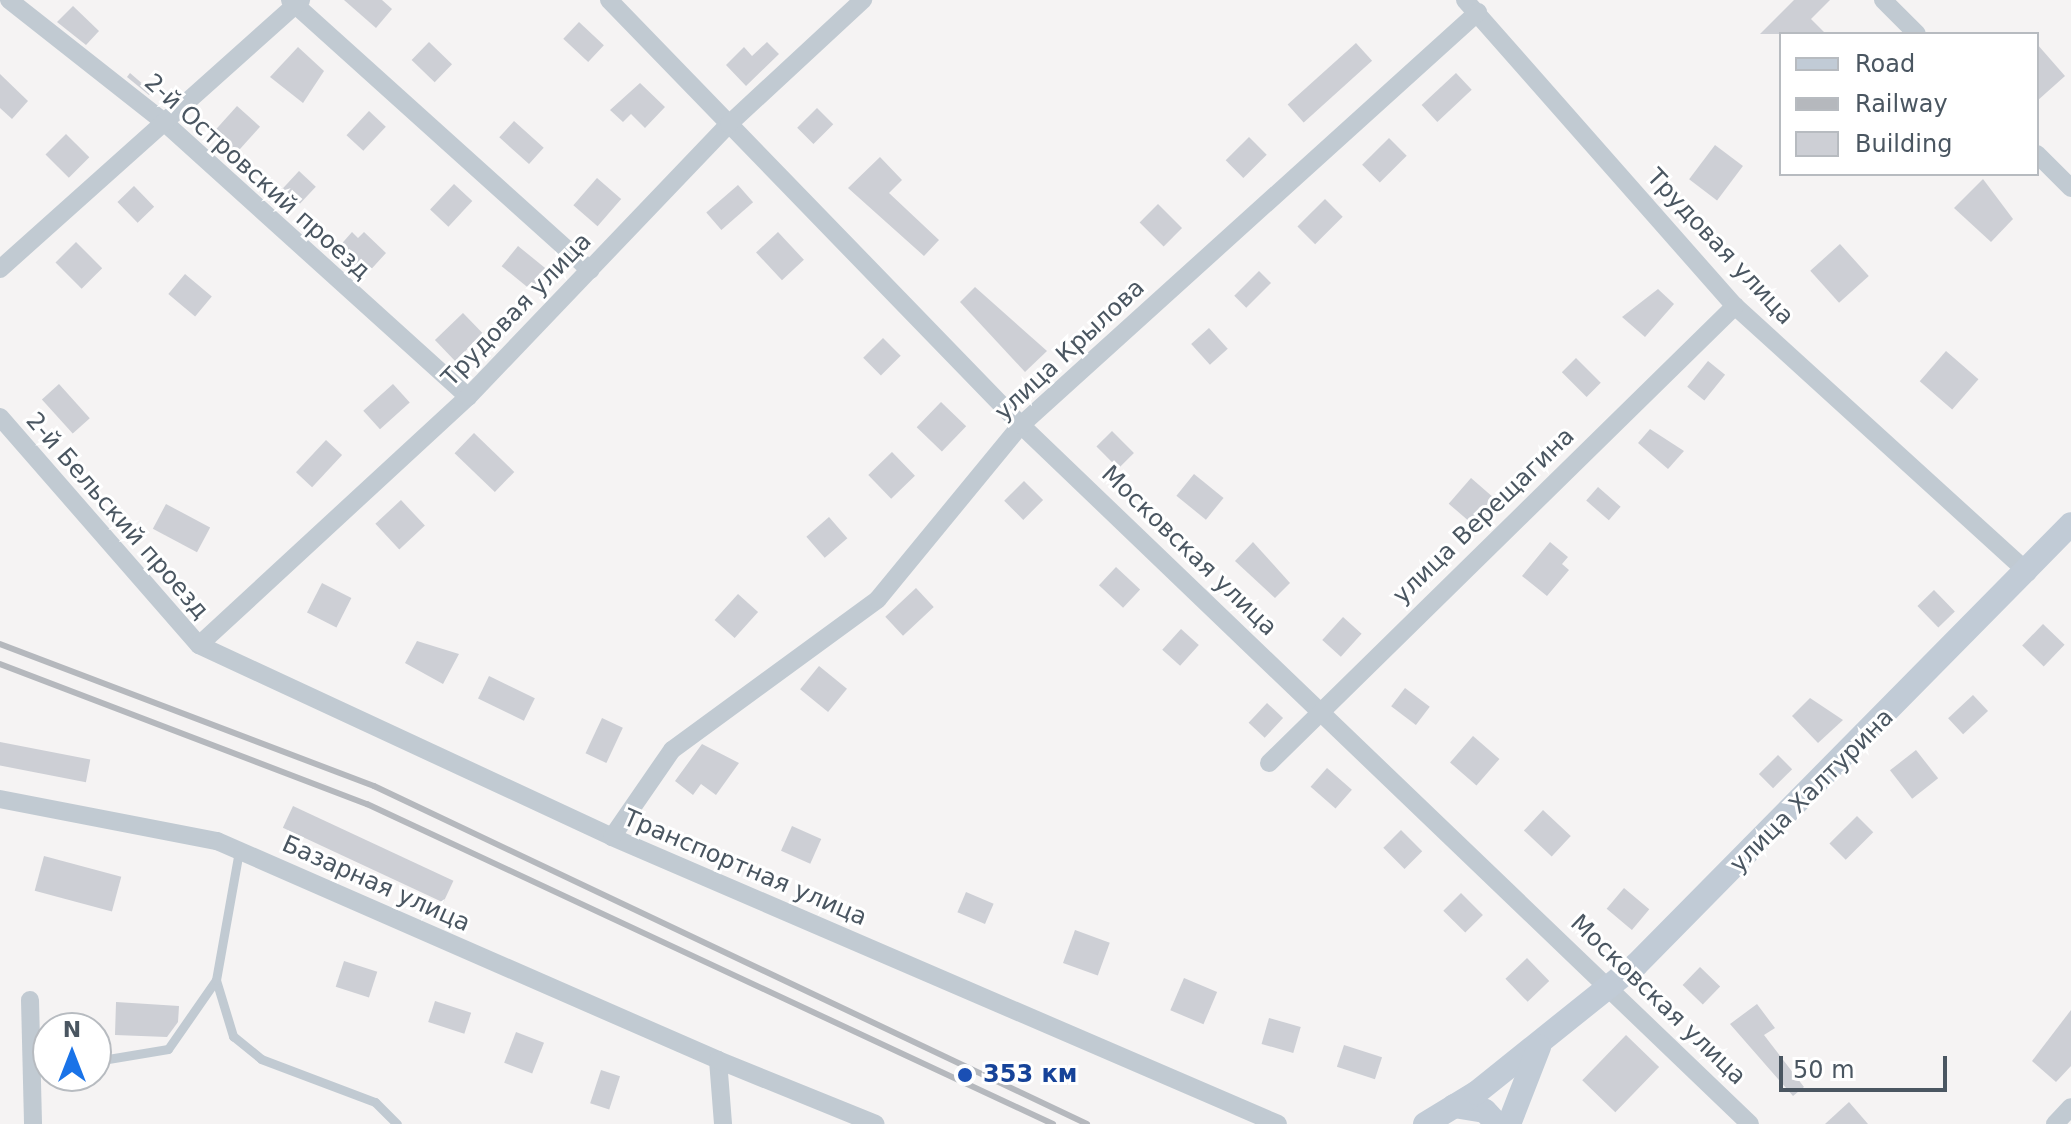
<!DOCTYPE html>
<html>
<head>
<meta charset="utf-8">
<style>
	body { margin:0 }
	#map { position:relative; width:2071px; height:1124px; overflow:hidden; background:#f5f3f3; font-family:"DejaVu Sans",sans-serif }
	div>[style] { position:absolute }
	.building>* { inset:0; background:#cdcfd5; transform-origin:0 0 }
	.lane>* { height:9px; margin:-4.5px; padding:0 4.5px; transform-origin:4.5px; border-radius:4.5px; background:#c1cad2 }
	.street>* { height:18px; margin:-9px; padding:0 9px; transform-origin:9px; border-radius:9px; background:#c1cad2 }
	.secondary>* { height:24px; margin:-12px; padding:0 12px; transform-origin:12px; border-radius:12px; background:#c1cbd6 }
	.rail>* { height:6px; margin:-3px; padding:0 3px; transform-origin:3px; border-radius:3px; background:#b5b8bd }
	.dots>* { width:22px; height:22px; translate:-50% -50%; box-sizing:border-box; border:4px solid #fff; border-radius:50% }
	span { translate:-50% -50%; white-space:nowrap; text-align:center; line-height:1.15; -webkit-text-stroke:6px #fff; paint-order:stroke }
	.street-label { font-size:24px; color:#4a5661 }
	.transit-label { font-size:24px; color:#164399; font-weight:700 }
	.left { translate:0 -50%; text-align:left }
	.legend { position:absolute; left:1779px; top:32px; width:260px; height:144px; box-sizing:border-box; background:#fff; border:2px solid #b7bbc0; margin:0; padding:10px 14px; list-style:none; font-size:24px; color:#4a5661 }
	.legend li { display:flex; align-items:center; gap:16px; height:40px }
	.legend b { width:40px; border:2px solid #b7bbc0 }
	.north { position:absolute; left:32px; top:1012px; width:80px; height:80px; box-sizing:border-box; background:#fff; border:2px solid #b7bbc0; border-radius:50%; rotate:0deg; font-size:22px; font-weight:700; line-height:32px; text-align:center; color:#4a5661 }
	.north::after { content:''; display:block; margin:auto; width:28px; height:36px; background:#1a73e8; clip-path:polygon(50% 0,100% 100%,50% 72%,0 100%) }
	.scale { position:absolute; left:1779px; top:1056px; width:168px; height:36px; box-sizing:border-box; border:4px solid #4a5661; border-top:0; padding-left:10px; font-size:24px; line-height:28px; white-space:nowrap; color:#4a5661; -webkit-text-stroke:6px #fff; paint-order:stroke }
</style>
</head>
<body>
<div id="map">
	<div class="building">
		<i style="clip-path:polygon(344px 0,382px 0,392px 9px,376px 28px)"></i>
		<i style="clip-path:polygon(1794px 0,1830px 0,1811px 19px,1826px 34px,1760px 34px)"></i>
		<i style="clip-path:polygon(73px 6px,99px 31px,86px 45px,57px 22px)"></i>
		<i style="left:579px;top:22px;width:34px;height:23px;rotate:43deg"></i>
		<i style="left:429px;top:42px;width:32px;height:25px;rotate:44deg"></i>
		<i style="clip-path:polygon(767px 42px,779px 54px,746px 86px,726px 65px,744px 47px,752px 56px)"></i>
		<i style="left:1356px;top:43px;width:24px;height:92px;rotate:48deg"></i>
		<i style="clip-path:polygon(2037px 44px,2065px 76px,2037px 101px)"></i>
		<i style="clip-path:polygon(298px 47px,324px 71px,303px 103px,270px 77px)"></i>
		<i style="clip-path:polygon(130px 73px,152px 92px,149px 95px,127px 77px)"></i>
		<i style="left:1456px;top:73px;width:23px;height:47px;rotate:47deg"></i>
		<i style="clip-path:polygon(0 74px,28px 101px,12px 119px,0 108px)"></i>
		<i style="clip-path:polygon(640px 83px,665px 107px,645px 128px,631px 114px,623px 122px,610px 110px)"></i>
		<i style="left:237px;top:106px;width:31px;height:36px;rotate:42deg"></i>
		<i style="left:817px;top:108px;width:23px;height:28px;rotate:45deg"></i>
		<i style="left:369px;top:111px;width:23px;height:33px;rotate:43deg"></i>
		<i style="left:514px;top:121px;width:40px;height:22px;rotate:42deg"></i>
		<i style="left:66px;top:134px;width:33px;height:29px;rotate:45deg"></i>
		<i style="left:1249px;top:137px;width:25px;height:33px;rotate:45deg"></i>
		<i style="left:1389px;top:138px;width:25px;height:38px;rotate:45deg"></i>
		<i style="left:1715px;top:145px;width:35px;height:43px;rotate:37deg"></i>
		<i style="clip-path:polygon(880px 157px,902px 180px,889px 193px,939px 240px,924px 256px,848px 188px)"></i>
		<i style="left:299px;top:171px;width:23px;height:32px;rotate:43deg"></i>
		<i style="left:597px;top:178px;width:32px;height:36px;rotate:41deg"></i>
		<i style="clip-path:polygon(1983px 179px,2013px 219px,1991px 242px,1954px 208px)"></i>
		<i style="left:454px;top:184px;width:25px;height:35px;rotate:43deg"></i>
		<i style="left:738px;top:185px;width:23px;height:42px;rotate:49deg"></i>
		<i style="left:134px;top:186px;width:29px;height:23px;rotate:46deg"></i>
		<i style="left:1325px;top:199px;width:25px;height:39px;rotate:45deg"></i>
		<i style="left:1158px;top:204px;width:34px;height:26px;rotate:45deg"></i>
		<i style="clip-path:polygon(352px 232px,358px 238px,364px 232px,386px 253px,365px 276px,337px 249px)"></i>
		<i style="left:778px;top:232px;width:38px;height:30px;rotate:47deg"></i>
		<i style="left:76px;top:242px;width:37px;height:29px;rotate:45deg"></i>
		<i style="left:1840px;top:244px;width:43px;height:40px;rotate:48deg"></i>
		<i style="left:518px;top:246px;width:40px;height:26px;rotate:39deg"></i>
		<i style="left:1259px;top:271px;width:17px;height:35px;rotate:45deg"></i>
		<i style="left:185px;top:274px;width:35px;height:26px;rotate:40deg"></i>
		<i style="clip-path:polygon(975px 287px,1047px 351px,1025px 372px,960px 302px)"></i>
		<i style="clip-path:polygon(1658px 289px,1674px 304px,1645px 337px,1622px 317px)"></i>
		<i style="left:463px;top:313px;width:29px;height:39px;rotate:46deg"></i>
		<i style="left:1209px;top:328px;width:28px;height:24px;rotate:48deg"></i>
		<i style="left:883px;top:338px;width:25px;height:28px;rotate:45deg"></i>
		<i style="left:1946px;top:351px;width:43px;height:40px;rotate:41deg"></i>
		<i style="left:1576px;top:358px;width:35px;height:20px;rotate:45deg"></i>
		<i style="left:1708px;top:361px;width:22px;height:33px;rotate:39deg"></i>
		<i style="left:59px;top:384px;width:46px;height:23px;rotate:48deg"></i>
		<i style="left:393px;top:384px;width:25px;height:40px;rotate:48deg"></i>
		<i style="left:941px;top:402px;width:35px;height:35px;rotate:44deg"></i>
		<i style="clip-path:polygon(1650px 429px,1684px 451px,1668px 469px,1638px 443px)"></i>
		<i style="left:1112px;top:431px;width:31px;height:22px;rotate:45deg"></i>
		<i style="left:474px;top:433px;width:56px;height:28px;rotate:44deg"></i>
		<i style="left:326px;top:440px;width:22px;height:44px;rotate:43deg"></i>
		<i style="left:892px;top:452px;width:33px;height:33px;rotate:46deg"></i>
		<i style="left:1194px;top:474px;width:38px;height:28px;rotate:39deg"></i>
		<i style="left:1471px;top:478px;width:35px;height:34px;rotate:41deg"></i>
		<i style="left:1024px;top:481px;width:27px;height:28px;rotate:45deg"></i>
		<i style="left:1598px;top:487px;width:30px;height:18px;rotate:41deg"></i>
		<i style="left:401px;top:500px;width:35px;height:35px;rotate:47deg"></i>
		<i style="left:166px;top:504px;width:50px;height:28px;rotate:28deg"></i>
		<i style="left:829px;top:517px;width:28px;height:30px;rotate:49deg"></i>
		<i style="clip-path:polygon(1253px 542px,1290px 583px,1275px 598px,1235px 561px)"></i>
		<i style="clip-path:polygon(1550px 542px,1568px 557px,1562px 564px,1569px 570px,1547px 596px,1522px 576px)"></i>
		<i style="left:1116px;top:567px;width:33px;height:25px;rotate:43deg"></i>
		<i style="left:322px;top:583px;width:33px;height:33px;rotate:27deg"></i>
		<i style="left:916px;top:588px;width:26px;height:42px;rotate:47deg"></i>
		<i style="left:1934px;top:590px;width:30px;height:23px;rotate:46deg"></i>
		<i style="left:738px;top:594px;width:27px;height:35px;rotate:42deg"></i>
		<i style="left:1343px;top:617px;width:25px;height:31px;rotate:42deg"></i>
		<i style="left:2043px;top:624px;width:30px;height:30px;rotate:44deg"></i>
		<i style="left:1181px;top:629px;width:24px;height:28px;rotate:42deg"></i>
		<i style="clip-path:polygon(417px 641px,459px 654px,443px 684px,405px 663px)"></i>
		<i style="left:819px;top:666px;width:36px;height:30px;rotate:39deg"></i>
		<i style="left:489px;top:676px;width:51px;height:25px;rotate:26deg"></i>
		<i style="left:1405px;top:688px;width:31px;height:23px;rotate:37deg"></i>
		<i style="left:1973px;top:695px;width:22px;height:34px;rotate:47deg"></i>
		<i style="clip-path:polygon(1810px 698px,1843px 720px,1818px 743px,1792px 716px)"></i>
		<i style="left:1267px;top:703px;width:22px;height:27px;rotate:43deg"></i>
		<i style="left:602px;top:718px;width:23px;height:39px;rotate:25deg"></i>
		<i style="left:1473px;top:736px;width:35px;height:35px;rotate:41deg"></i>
		<i style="left:0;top:742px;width:92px;height:23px;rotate:11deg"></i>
		<i style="clip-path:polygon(702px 744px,739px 763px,716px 795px,701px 784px,693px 795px,675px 781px)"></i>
		<i style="left:1916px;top:750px;width:36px;height:33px;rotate:52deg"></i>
		<i style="left:1778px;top:755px;width:20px;height:27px;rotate:45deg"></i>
		<i style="left:1327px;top:768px;width:33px;height:25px;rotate:41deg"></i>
		<i style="left:293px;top:806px;width:177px;height:24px;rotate:25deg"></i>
		<i style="left:1543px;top:810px;width:38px;height:28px;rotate:43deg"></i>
		<i style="left:1857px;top:816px;width:23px;height:39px;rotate:45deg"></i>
		<i style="left:792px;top:826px;width:32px;height:27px;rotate:24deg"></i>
		<i style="left:1401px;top:830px;width:30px;height:25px;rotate:45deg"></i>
		<i style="left:44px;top:856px;width:80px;height:36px;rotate:15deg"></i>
		<i style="left:1624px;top:888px;width:33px;height:27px;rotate:40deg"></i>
		<i style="left:966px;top:892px;width:30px;height:22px;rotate:23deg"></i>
		<i style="left:1461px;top:893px;width:31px;height:25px;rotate:45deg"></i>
		<i style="left:1075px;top:930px;width:37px;height:35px;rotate:20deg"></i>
		<i style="left:1527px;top:958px;width:32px;height:30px;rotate:46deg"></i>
		<i style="left:344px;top:961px;width:35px;height:27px;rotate:18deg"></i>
		<i style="left:1700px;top:967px;width:28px;height:25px;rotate:44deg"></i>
		<i style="left:1184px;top:978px;width:36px;height:35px;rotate:23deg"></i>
		<i style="left:435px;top:1001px;width:38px;height:22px;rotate:18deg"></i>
		<i style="clip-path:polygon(116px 1002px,179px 1006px,178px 1022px,167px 1037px,115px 1035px)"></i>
		<i style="clip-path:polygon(1757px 1004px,1775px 1028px,1764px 1035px,1804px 1087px,1793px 1096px,1730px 1024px)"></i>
		<i style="clip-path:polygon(2071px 1010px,2071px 1066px,2056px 1082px,2032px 1061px)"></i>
		<i style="left:1269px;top:1018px;width:33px;height:27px;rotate:16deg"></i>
		<i style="left:516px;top:1032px;width:30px;height:33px;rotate:21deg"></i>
		<i style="left:1626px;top:1035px;width:46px;height:63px;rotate:44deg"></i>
		<i style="left:1344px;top:1045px;width:40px;height:23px;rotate:18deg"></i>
		<i style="left:601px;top:1070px;width:20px;height:35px;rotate:18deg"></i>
		<i style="clip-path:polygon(1849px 1102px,1868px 1124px,1825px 1124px)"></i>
	</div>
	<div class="lane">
		<i style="left:216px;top:980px;width:59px;rotate:73.1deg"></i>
		<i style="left:233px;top:1036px;width:36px;rotate:39deg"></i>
		<i style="left:261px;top:1059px;width:122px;rotate:20.7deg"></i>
		<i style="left:375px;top:1102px;width:31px;rotate:45deg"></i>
		<i style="left:96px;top:1061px;width:73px;rotate:-9.5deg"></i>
		<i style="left:168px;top:1049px;width:84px;rotate:-55.2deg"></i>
		<i style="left:216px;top:980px;width:131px;rotate:-79.9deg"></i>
		<i style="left:32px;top:1072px;width:16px;rotate:-11deg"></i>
	</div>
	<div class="street">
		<i style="left:9px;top:0;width:197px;rotate:38.2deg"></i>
		<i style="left:164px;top:122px;width:410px;rotate:42.1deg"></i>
		<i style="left:290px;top:0;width:404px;rotate:42deg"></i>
		<i style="left:609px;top:0;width:592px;rotate:45.89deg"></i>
		<i style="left:1021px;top:425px;width:1010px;rotate:43.8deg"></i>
		<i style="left:1465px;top:0;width:408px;rotate:48.6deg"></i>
		<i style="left:1735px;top:306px;width:396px;rotate:42.3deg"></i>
		<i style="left:1883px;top:0;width:48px;rotate:45deg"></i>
		<i style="left:2037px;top:154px;width:48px;rotate:45deg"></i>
		<i style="left:0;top:269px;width:404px;rotate:-41.8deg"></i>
		<i style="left:0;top:417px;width:303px;rotate:48.9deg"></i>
		<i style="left:199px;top:645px;width:455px;rotate:24.9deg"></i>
		<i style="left:612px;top:837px;width:725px;rotate:23.31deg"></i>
		<i style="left:199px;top:645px;width:366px;rotate:-42.7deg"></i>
		<i style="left:468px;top:397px;width:378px;rotate:-46.3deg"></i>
		<i style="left:729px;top:124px;width:183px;rotate:-42.8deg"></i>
		<i style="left:1269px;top:763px;width:653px;rotate:-44.44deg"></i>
		<i style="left:0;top:799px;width:221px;rotate:11deg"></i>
		<i style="left:217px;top:841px;width:547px;rotate:23.61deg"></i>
		<i style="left:718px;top:1060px;width:64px;rotate:85.5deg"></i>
		<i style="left:612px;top:837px;width:106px;rotate:-55.4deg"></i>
		<i style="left:672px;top:750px;width:255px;rotate:-36.2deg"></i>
		<i style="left:878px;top:599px;width:225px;rotate:-50.6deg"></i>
		<i style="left:1021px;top:425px;width:616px;rotate:-42.1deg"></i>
		<i style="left:30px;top:1000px;width:124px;rotate:88.6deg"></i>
		<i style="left:718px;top:1060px;width:170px;rotate:22.1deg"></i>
		<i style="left:2055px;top:1124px;width:23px;rotate:-47deg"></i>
	</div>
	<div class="secondary">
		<i style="left:1454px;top:1106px;width:31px;rotate:9deg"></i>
		<i style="left:1485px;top:1111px;width:18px;rotate:47deg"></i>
		<i style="left:1425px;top:1124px;width:60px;rotate:-31.3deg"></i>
		<i style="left:1476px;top:1093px;width:205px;rotate:-38.7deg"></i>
		<i style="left:1636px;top:965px;width:619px;rotate:-45.39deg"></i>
		<i style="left:1509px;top:1124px;width:83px;rotate:-68.7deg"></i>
	</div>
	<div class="rail">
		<i style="left:0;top:644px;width:400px;rotate:20.8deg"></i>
		<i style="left:374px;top:786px;width:789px;rotate:25.36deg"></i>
		<i style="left:0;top:664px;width:393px;rotate:20.9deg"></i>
		<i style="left:367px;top:804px;width:757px;rotate:25.01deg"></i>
	</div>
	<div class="dots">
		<i style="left:965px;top:1075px;background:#1a4fb4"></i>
	</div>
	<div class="street-label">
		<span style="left:257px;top:177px;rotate:42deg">2-й Островский проезд</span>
		<span style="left:1720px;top:247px;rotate:47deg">Трудовая улица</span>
		<span style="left:517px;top:310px;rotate:-46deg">Трудовая улица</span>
		<span style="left:1070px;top:350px;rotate:-43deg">улица Крылова</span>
		<span style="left:117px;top:516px;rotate:49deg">2-й Бельский проезд</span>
		<span style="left:1484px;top:516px;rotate:-44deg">улица Верещагина</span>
		<span style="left:1189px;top:551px;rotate:44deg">Московская улица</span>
		<span style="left:1812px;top:791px;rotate:-45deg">улица Халтурина</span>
		<span style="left:745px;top:868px;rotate:23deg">Транспортная улица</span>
		<span style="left:376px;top:884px;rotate:24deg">Базарная улица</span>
		<span style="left:1658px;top:1000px;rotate:44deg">Московская улица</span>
	</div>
	<div class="transit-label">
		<span class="left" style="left:983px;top:1075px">353 км</span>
	</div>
	<ul class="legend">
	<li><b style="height:10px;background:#c1cbd6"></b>Road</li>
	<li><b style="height:10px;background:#b5b8bd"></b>Railway</li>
	<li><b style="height:22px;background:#cdcfd5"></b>Building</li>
	</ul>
	<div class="north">N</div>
	<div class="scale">50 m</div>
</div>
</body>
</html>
